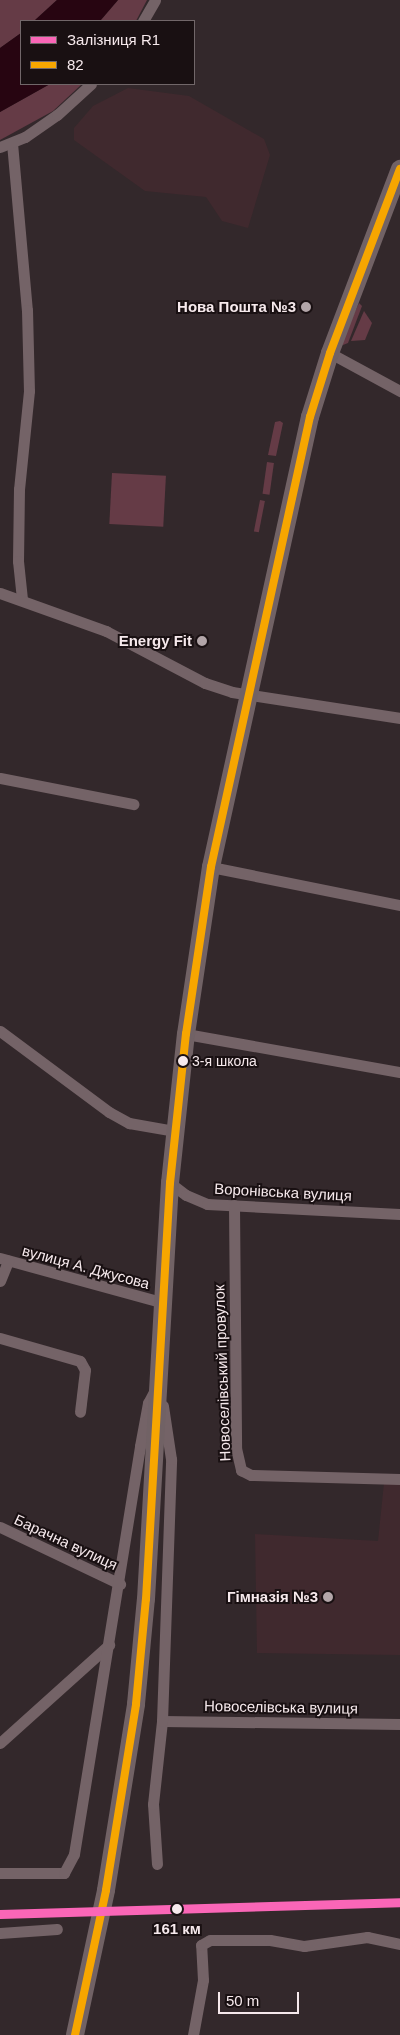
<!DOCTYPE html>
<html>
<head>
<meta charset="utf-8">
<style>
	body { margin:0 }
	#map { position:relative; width:400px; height:2035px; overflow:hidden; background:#33282b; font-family:Helvetica,sans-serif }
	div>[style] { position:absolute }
	.built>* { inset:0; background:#40292e }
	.green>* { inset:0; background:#653b46; transform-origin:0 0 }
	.water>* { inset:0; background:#270511 }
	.minor>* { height:11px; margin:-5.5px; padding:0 5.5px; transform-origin:5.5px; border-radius:5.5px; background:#746367 }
	.trunk>* { height:18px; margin:-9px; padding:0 9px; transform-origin:9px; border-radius:9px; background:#716265 }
	.bus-1>* { height:8px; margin:-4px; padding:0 4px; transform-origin:4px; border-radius:4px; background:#f7a600 }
	.rail-1>* { height:9px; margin:-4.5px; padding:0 4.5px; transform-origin:4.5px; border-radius:4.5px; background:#fa66b7 }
	.dots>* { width:14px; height:14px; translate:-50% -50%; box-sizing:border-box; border:2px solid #191012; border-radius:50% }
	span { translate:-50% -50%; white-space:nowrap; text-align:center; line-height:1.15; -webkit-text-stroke:4px #191012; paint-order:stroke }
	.bus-label { font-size:14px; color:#f6e9ec }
	.left { translate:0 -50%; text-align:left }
	.poi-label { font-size:15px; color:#f6e9ec; font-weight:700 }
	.right { translate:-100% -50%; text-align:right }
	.street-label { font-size:15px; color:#f6e9ec }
	.stop-label { font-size:15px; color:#f6e9ec; font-weight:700 }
	.legend { position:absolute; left:20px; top:20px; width:175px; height:65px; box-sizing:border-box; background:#191012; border:1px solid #716769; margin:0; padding:6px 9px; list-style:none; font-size:15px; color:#f6e9ec }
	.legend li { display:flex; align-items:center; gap:10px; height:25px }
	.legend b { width:25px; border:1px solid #716769 }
	.scale { position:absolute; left:218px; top:1992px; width:81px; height:22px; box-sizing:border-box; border:2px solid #f6e9ec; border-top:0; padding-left:6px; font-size:15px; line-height:18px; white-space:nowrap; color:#f6e9ec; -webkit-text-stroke:4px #191012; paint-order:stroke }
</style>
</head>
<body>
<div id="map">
	<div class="built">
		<i style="clip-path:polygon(128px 88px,189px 96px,264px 139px,270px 155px,248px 228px,222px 221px,206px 197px,145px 191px,74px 140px,74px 128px,93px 106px)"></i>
		<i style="clip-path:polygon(384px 1483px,400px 1484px,400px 1655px,257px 1653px,255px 1534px,378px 1541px)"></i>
	</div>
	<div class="green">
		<i style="clip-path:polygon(0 0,57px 0,34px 21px,21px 21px,21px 33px,0 48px)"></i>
		<i style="clip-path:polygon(118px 0,147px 0,136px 21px,100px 21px)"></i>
		<i style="clip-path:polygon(50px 84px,82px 84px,53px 111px,0 140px,0 112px)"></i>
		<i style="clip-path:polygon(359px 303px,362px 306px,348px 343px,343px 345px,341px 342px)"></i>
		<i style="clip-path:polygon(364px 311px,372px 323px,365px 340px,351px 341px)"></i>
		<i style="clip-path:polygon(280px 421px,283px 423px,276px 456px,268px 455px,275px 422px)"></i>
		<i style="left:267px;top:462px;width:7px;height:32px;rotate:8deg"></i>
		<i style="left:112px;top:473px;width:54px;height:51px;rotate:3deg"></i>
		<i style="left:260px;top:500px;width:5px;height:32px;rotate:11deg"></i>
	</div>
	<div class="water">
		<i style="clip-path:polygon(57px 0,118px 0,100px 21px,34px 21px)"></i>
		<i style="clip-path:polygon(21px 33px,21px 84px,50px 84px,0 112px,0 48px)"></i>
	</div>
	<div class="minor">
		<i style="left:143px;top:21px;width:24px;rotate:-60deg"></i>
		<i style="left:12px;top:143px;width:168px;rotate:84.9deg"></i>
		<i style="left:27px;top:310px;width:81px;rotate:88.6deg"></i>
		<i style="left:29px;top:391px;width:99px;rotate:95.8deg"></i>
		<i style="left:19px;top:489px;width:72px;rotate:90.8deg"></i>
		<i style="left:18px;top:561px;width:39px;rotate:84deg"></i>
		<i style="left:0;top:147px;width:27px;rotate:-22deg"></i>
		<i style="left:25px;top:137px;width:39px;rotate:-35deg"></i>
		<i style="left:57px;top:115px;width:46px;rotate:-42.4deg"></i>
		<i style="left:330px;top:353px;width:80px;rotate:28.5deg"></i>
		<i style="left:0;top:593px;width:113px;rotate:19.7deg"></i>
		<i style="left:106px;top:631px;width:112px;rotate:27.7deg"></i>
		<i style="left:205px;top:683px;width:28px;rotate:18deg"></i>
		<i style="left:232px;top:692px;width:170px;rotate:8.8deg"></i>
		<i style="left:0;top:778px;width:136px;rotate:11.1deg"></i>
		<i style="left:211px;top:867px;width:193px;rotate:11.4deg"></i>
		<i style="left:0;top:1031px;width:136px;rotate:36.6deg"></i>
		<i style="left:109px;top:1112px;width:23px;rotate:29deg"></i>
		<i style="left:129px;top:1123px;width:47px;rotate:9.9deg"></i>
		<i style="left:186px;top:1034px;width:217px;rotate:10.1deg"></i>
		<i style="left:170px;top:1183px;width:20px;rotate:37deg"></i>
		<i style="left:186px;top:1195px;width:23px;rotate:23deg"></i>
		<i style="left:207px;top:1204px;width:193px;rotate:3deg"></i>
		<i style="left:234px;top:1205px;width:243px;rotate:89.5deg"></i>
		<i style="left:236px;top:1448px;width:23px;rotate:77deg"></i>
		<i style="left:241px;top:1470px;width:11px;rotate:27deg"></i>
		<i style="left:251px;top:1475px;width:149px;rotate:1.5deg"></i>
		<i style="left:0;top:1258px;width:170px;rotate:15.3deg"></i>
		<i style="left:0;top:1281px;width:22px;rotate:-68deg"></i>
		<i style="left:0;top:1338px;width:83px;rotate:16deg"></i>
		<i style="left:80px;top:1361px;width:10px;rotate:61deg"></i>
		<i style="left:85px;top:1370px;width:42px;rotate:96.8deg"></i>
		<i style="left:0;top:1527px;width:133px;rotate:25.4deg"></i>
		<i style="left:162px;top:1721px;width:238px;rotate:0.7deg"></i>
		<i style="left:0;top:1743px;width:147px;rotate:-42deg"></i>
		<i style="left:157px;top:1864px;width:60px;rotate:-93.8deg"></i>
		<i style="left:153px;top:1804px;width:83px;rotate:-83.8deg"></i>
		<i style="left:162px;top:1721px;width:262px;rotate:-88deg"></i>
		<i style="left:171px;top:1459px;width:54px;rotate:-98.6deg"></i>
		<i style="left:0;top:1873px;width:64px"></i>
		<i style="left:64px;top:1873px;width:21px;rotate:-62deg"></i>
		<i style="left:74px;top:1854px;width:413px;rotate:-80.8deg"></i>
		<i style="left:140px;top:1446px;width:44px;rotate:-79.5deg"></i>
		<i style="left:148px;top:1403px;width:17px;rotate:-62deg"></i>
		<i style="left:0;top:1933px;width:57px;rotate:-4deg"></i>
		<i style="left:193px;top:2035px;width:56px;rotate:-79.7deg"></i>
		<i style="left:203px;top:1980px;width:35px;rotate:-93deg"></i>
		<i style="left:201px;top:1945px;width:10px;rotate:-29deg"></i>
		<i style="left:210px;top:1940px;width:60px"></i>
		<i style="left:270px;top:1940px;width:35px;rotate:10deg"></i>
		<i style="left:304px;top:1946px;width:64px;rotate:-8.1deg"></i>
		<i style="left:367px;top:1937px;width:34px;rotate:12deg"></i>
	</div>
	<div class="trunk">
		<i style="left:75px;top:2035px;width:148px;rotate:-77.9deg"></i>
		<i style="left:106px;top:1890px;width:188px;rotate:-80.8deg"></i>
		<i style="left:136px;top:1704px;width:105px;rotate:-84.6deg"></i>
		<i style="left:146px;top:1599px;width:417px;rotate:-86.7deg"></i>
		<i style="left:170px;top:1183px;width:150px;rotate:-83.9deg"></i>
		<i style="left:186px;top:1034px;width:169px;rotate:-81.5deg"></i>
		<i style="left:211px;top:867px;width:461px;rotate:-77.6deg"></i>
		<i style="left:310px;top:417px;width:67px;rotate:-72.6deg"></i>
		<i style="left:330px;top:353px;width:197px;rotate:-69.2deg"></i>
	</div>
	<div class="bus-1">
		<i style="left:75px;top:2035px;width:148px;rotate:-77.9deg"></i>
		<i style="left:106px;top:1890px;width:188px;rotate:-80.8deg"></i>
		<i style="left:136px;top:1704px;width:105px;rotate:-84.6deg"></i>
		<i style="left:146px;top:1599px;width:417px;rotate:-86.7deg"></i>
		<i style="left:170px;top:1183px;width:150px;rotate:-83.9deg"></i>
		<i style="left:186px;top:1034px;width:169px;rotate:-81.5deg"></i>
		<i style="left:211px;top:867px;width:461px;rotate:-77.6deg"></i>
		<i style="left:310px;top:417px;width:67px;rotate:-72.6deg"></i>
		<i style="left:330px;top:353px;width:197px;rotate:-69.2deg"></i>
	</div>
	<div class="rail-1">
		<i style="left:0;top:1914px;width:400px;rotate:-1.7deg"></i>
	</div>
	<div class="dots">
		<i style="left:306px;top:307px;background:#b2a5a8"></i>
		<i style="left:202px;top:641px;background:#b2a5a8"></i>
		<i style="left:183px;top:1061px;background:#f6e9ec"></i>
		<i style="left:328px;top:1597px;background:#b2a5a8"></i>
		<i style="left:177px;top:1909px;background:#f6e9ec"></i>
	</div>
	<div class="bus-label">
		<span class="left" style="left:192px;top:1061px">3-я школа</span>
	</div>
	<div class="poi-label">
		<span class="right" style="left:296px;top:307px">Нова Пошта №3</span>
		<span class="right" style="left:192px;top:641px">Energy Fit</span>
		<span class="right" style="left:318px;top:1597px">Гімназія №3</span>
	</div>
	<div class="street-label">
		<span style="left:283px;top:1192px;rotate:3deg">Воронівська вулиця</span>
		<span style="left:86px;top:1267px;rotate:15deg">вулиця А. Джусова</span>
		<span style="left:222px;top:1373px;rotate:-92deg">Новоселівський провулок</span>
		<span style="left:66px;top:1542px;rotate:25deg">Барачна вулиця</span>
		<span style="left:281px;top:1707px;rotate:1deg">Новоселівська вулиця</span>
	</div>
	<div class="stop-label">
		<span style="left:177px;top:1929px">161 км</span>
	</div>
	<ul class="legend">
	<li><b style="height:6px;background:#fa66b7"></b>Залізниця R1</li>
	<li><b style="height:6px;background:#f7a600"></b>82</li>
	</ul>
	<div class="scale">50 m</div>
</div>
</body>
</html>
